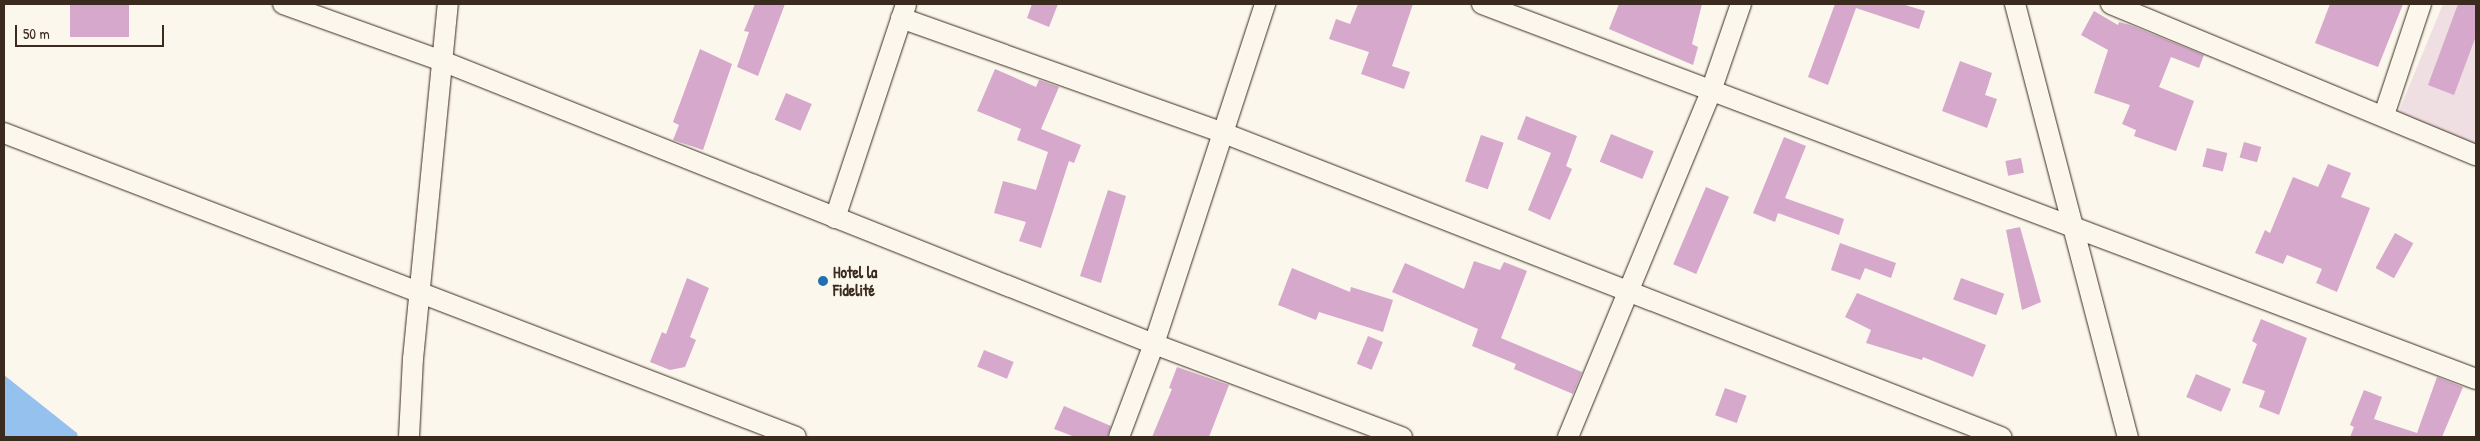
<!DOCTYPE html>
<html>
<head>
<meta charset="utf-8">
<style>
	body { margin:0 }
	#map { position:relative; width:2480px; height:441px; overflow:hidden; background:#fbf7ec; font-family:"Patrick Hand",sans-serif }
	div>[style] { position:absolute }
	.built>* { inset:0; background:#f0dfe2 }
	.water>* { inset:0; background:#95c1ee }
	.building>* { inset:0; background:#d5a8cc; transform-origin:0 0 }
	.roads { filter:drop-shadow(0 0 1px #3b2a1e) drop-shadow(0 0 1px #3b2a1e) }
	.street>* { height:20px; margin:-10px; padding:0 10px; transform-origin:10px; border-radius:10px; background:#fbf7ec }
	.dots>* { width:14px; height:14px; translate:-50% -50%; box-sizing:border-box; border:2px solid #fbf7ec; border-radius:50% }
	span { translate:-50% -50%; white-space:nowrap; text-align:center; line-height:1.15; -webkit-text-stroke:4px #fbf7ec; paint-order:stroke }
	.poi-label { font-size:16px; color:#3b2a1e; font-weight:700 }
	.left { translate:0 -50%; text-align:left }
	.frame { position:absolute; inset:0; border:5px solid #3b2a1e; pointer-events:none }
	.scale { position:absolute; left:15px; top:25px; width:149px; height:22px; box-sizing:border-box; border:2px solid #3b2a1e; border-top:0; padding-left:6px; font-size:15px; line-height:18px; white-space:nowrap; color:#3b2a1e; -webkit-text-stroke:4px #fbf7ec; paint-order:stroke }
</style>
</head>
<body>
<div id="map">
	<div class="built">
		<i style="clip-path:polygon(2443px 4px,2476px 4px,2476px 151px,2396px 118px)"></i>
	</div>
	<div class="water">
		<i style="clip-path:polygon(4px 375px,77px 433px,78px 437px,4px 437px)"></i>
	</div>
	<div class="building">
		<i style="left:70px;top:4px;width:59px;height:33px"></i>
		<i style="clip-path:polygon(755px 4px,785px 4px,758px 76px,737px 67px,749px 32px,744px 31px)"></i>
		<i style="clip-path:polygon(1032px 4px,1058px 4px,1049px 27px,1027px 18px)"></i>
		<i style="clip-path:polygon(1358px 4px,1413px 4px,1392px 66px,1410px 72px,1404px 89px,1361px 74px,1369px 52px,1329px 39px,1336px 19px,1350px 24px)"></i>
		<i style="clip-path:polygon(1619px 4px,1702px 4px,1692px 44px,1698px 47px,1693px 65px,1609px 29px)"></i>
		<i style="clip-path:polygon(1835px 4px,1902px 4px,1925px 11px,1919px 29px,1856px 8px,1828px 85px,1808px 77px)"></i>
		<i style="clip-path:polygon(2330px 4px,2403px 4px,2378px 67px,2315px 43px)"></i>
		<i style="clip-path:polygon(2458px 4px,2476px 4px,2476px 36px,2454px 95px,2428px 85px)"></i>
		<i style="clip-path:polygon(2094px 11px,2118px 25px,2119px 22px,2130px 25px,2204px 55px,2199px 68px,2171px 57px,2159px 87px,2194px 101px,2176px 151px,2134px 136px,2136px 130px,2122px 124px,2130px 105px,2094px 93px,2108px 50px,2081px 35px)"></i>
		<i style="clip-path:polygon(700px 49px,732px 64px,703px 150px,673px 140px,679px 125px,673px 122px)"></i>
		<i style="clip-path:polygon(1960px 61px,1992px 73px,1985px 95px,1997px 99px,1987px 128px,1942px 111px)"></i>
		<i style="clip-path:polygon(995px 69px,1036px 87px,1039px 80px,1059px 87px,1041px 129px,1081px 145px,1074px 163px,1069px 161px,1041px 248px,1019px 241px,1026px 222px,994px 213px,1003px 181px,1036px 190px,1048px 152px,1017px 140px,1021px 129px,977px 111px)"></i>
		<i style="left:786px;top:93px;width:28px;height:29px;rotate:23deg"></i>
		<i style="clip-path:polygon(1526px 116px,1577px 136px,1566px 166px,1572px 169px,1550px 220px,1528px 210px,1551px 153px,1517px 139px)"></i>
		<i style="left:1611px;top:134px;width:46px;height:30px;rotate:22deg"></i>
		<i style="left:1481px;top:135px;width:24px;height:49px;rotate:19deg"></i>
		<i style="clip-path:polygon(1784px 137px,1806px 146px,1785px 198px,1844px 219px,1839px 235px,1778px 213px,1775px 222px,1753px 213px)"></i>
		<i style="left:2244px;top:142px;width:18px;height:16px;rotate:16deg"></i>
		<i style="left:2207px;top:148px;width:21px;height:19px;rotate:14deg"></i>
		<i style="left:2021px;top:158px;width:15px;height:16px;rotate:79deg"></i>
		<i style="clip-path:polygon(2328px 164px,2351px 173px,2341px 197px,2370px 208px,2337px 292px,2316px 283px,2322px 269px,2287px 255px,2283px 264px,2255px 253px,2265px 230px,2270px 233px,2293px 177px,2318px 187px)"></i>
		<i style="left:1706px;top:187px;width:25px;height:84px;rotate:23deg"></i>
		<i style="clip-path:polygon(1108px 190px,1126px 196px,1101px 283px,1080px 276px)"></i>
		<i style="clip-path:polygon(2020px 227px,2041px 302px,2022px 310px,2006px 230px)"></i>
		<i style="left:2395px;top:233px;width:21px;height:40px;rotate:29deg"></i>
		<i style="clip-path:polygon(1840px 243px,1896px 263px,1891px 278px,1865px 268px,1860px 280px,1831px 270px)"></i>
		<i style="clip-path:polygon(1474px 261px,1500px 270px,1504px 262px,1527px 271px,1501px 338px,1582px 372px,1573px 394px,1514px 369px,1516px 364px,1472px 346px,1478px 329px,1392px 292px,1405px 263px,1464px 289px)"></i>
		<i style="clip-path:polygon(1292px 268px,1350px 292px,1351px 287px,1393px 300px,1383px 332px,1319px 312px,1316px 320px,1278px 305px)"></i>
		<i style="clip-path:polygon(687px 278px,709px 288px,690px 337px,696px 340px,685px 367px,670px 370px,650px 362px,662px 332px,666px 334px)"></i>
		<i style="left:1961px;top:278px;width:46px;height:23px;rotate:20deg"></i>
		<i style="clip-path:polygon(1857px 293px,1986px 345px,1973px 377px,1923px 357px,1922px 360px,1866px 343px,1871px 330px,1845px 317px)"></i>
		<i style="clip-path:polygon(2261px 319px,2307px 338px,2279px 415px,2259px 407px,2265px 391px,2242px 383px,2257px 344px,2252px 341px)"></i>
		<i style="left:1368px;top:336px;width:16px;height:30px;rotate:22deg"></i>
		<i style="left:984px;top:350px;width:32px;height:18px;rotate:22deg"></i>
		<i style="clip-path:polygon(1177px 367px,1229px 385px,1209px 437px,1152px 437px,1172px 389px,1169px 388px)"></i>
		<i style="left:2196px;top:374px;width:38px;height:25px;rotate:23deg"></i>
		<i style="clip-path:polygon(2437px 377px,2463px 387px,2442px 437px,2350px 437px,2354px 427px,2350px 425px,2364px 390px,2382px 397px,2374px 419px,2417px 433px)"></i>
		<i style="left:1725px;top:388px;width:23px;height:29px;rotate:20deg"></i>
		<i style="clip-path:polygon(1064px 406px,1111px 426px,1107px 437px,1075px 437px,1054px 429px)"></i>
	</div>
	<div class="roads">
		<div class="street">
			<i style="left:283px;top:4px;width:169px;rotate:19.7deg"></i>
			<i style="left:442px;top:61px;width:766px;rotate:21.68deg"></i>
			<i style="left:1154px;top:344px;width:265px;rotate:20.6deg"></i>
			<i style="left:1482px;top:4px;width:1062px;rotate:20.67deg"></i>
			<i style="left:2015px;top:4px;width:448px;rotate:75.4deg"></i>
			<i style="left:2111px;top:4px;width:395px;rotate:22.5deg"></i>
			<i style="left:901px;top:18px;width:340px;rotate:19.6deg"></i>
			<i style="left:1221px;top:132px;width:838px;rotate:21.36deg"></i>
			<i style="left:2384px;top:115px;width:117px;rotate:-71.6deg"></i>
			<i style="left:4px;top:133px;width:848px;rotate:21deg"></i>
			<i style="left:835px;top:218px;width:225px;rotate:-71.6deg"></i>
			<i style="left:409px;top:437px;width:78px;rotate:-87.1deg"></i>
			<i style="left:413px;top:359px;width:357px;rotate:-84.4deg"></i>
			<i style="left:1119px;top:437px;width:99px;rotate:-69.4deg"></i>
			<i style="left:1154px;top:344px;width:358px;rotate:-71.9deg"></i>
			<i style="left:1568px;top:437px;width:374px;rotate:-67.5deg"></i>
			<i style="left:1711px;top:91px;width:92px;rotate:-71deg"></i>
		</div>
	</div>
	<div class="dots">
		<i style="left:823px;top:281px;background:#1f6fb2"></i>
	</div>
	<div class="poi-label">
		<span class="left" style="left:833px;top:281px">Hotel la<br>Fidelité</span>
	</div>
	<div class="frame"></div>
	<div class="scale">50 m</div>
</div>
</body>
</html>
